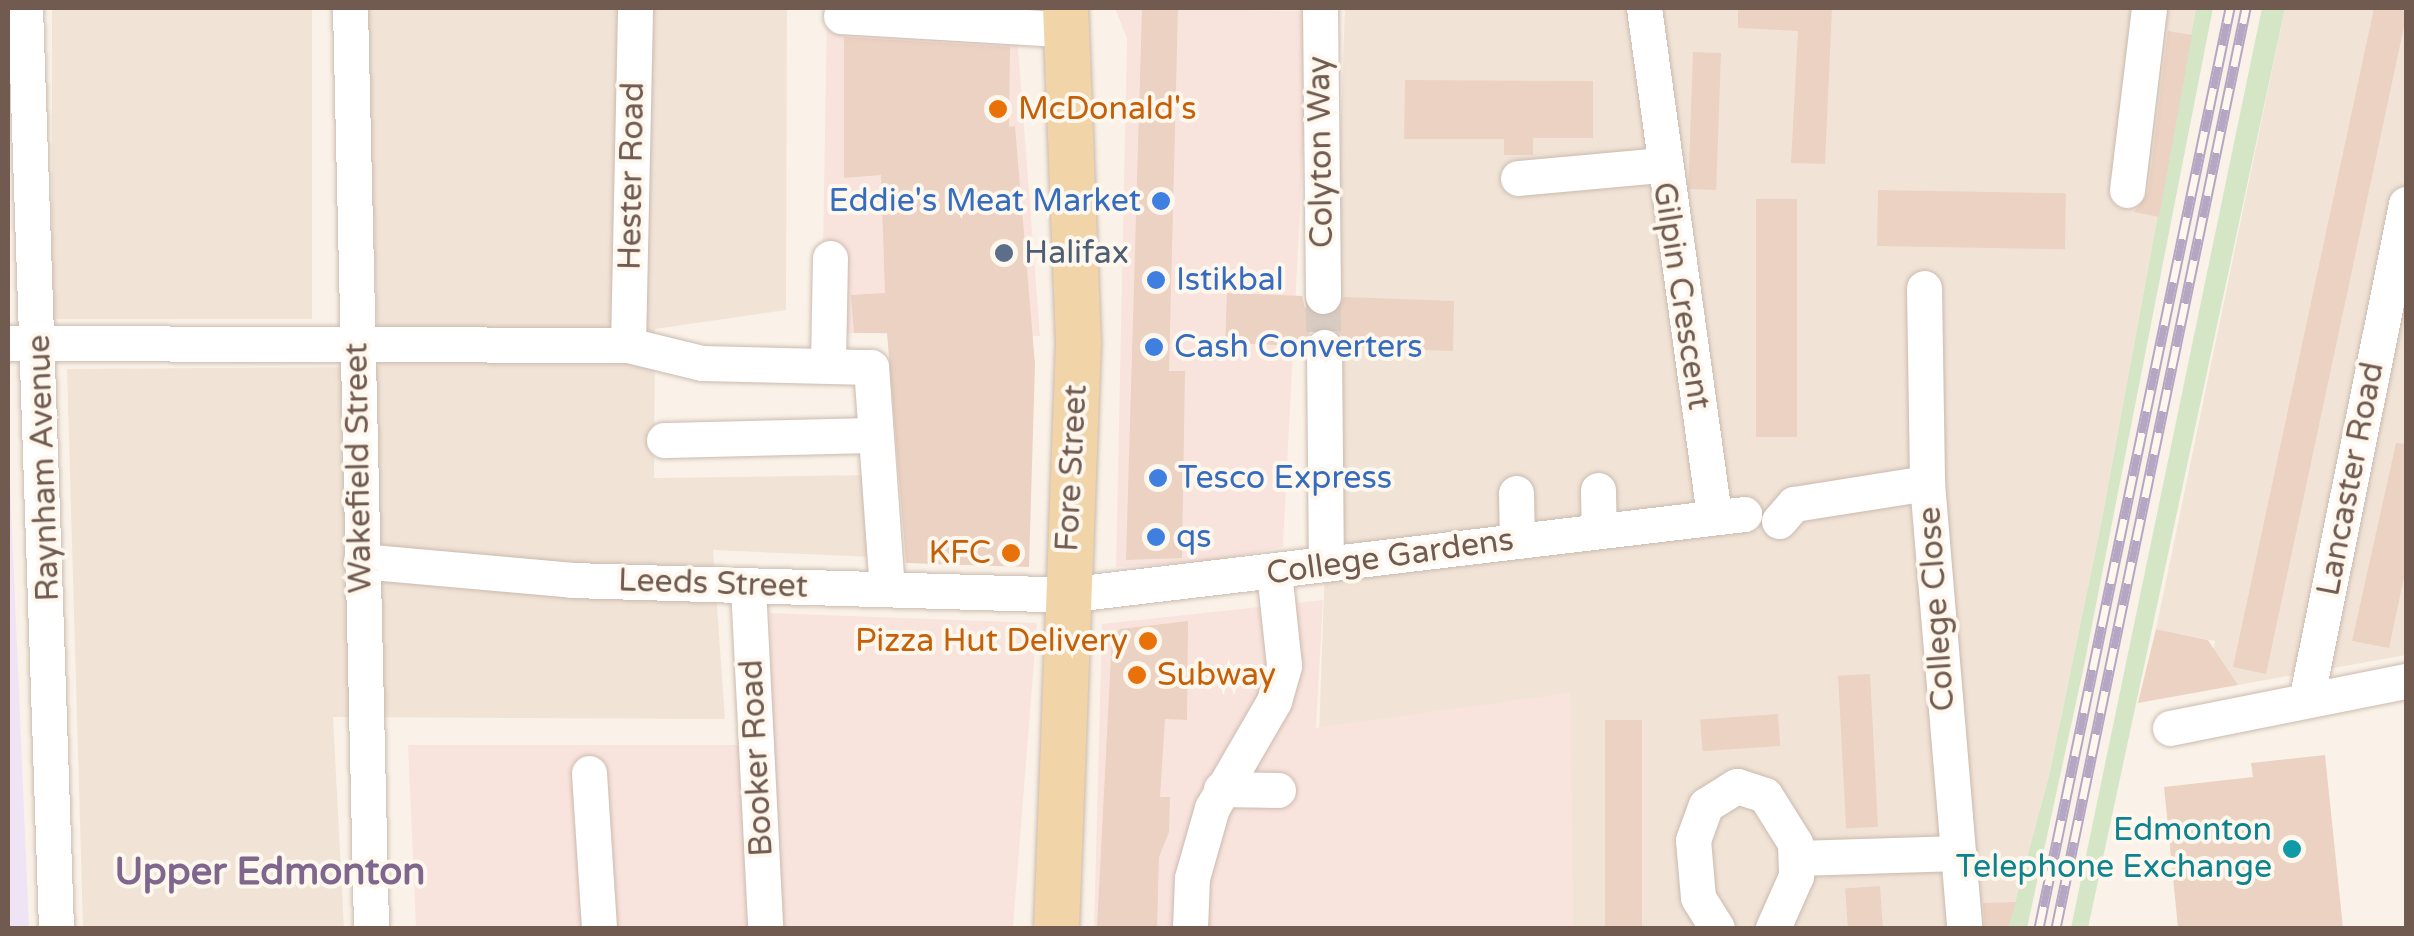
<!DOCTYPE html>
<html>
<head>
<meta charset="utf-8">
<style>
	body { margin:0 }
	#map { position:relative; width:2414px; height:936px; overflow:hidden; background:#faf2e8; font-family:"Varela Round",sans-serif }
	div>[style] { position:absolute }
	.residential>* { inset:0; background:#f1e4d7; transform-origin:0 0 }
	.commercial>* { inset:0; background:#f9e4dd }
	.education>* { inset:0; background:#efe4f6 }
	.green>* { inset:0; background:#d5e6c7 }
	.building>* { inset:0; background:#ecd2c2; transform-origin:0 0 }
	.minor-tunnel>* { height:35px; margin-top:-17.5px; transform-origin:0; background:repeating-linear-gradient(90deg,#d8ccc2 0 35px,transparent 0 53px) }
	.roads { filter:drop-shadow(0 0 2px #cbbaaf) drop-shadow(0 0 2px #cbbaaf) }
	.minor>* { height:35px; margin:-17.5px; padding:0 17.5px; transform-origin:17.5px; border-radius:17.5px; background:#fff }
	.major>* { height:45px; margin:-22.5px; padding:0 22.5px; transform-origin:22.5px; border-radius:22.5px; background:#f1d4a7 }
	.rail>* { height:11px; margin-top:-5.5px; transform-origin:0; background:repeating-linear-gradient(90deg,#fdf7ee 0 22px,#b5a7c3 0 44px); box-sizing:border-box; border-block:2px solid #b5a7c3 }
	.dots>* { width:28px; height:28px; translate:-50% -50%; box-sizing:border-box; border:5px solid #fdf7ee; border-radius:50% }
	span { translate:-50% -50%; white-space:nowrap; text-align:center; line-height:1.15; -webkit-text-stroke:8px #fdf7ee; paint-order:stroke }
	.food-label { font-size:32px; color:#c56008 }
	.left { translate:0 -50%; text-align:left }
	.right { translate:-100% -50%; text-align:right }
	.street-label { font-size:32px; color:#715a4f }
	.shop-label { font-size:32px; color:#366cbe }
	.service-label { font-size:32px; color:#4e5e75 }
	.culture-label { font-size:32px; color:#0d838f }
	.quarter-label { font-size:38px; color:#7f668d; font-weight:700 }
	.frame { position:absolute; inset:0; border:10px solid #715a4f; pointer-events:none }
</style>
</head>
<body>
<div id="map">
	<div class="residential">
		<i style="left:52px;top:8px;width:260px;height:311px"></i>
		<i style="clip-path:polygon(365px 8px,787px 8px,786px 310px,655px 329px,654px 478px,870px 475px,874px 557px,713px 550px,725px 719px,333px 717px,344px 928px,83px 928px,67px 369px,379px 367px)"></i>
		<i style="clip-path:polygon(1345px 8px,2196px 8px,2101px 524px,2049px 776px,2008px 928px,1571px 928px,1319px 733px)"></i>
		<i style="clip-path:polygon(2285px 8px,2406px 8px,2406px 655px,2238px 685px,2213px 653px,2215px 641px,2156px 629px)"></i>
	</div>
	<div class="commercial">
		<i style="clip-path:polygon(827px 8px,1015px 8px,1040px 336px,849px 333px,812px 326px,822px 309px)"></i>
		<i style="clip-path:polygon(1115px 8px,1310px 11px,1283px 547px,1208px 562px,1116px 567px,1127px 39px)"></i>
		<i style="clip-path:polygon(1323px 600px,1316px 728px,1570px 693px,1573px 928px,1094px 928px,1102px 624px)"></i>
		<i style="clip-path:polygon(770px 613px,1037px 623px,1013px 928px,416px 928px,408px 745px,772px 745px)"></i>
	</div>
	<div class="education">
		<i style="clip-path:polygon(8px 436px,29px 928px,8px 928px)"></i>
	</div>
	<div class="green">
		<i style="clip-path:polygon(2196px 8px,2213px 8px,2084px 666px,2027px 928px,2008px 928px,2049px 776px,2101px 524px)"></i>
		<i style="clip-path:polygon(2262px 8px,2285px 8px,2088px 928px,2071px 928px)"></i>
	</div>
	<div class="building">
		<i style="clip-path:polygon(1142px 8px,1178px 8px,1169px 371px,1185px 371px,1182px 558px,1126px 560px)"></i>
		<i style="clip-path:polygon(1738px 8px,1832px 8px,1825px 164px,1791px 163px,1798px 31px,1738px 28px)"></i>
		<i style="clip-path:polygon(2374px 8px,2402px 8px,2406px 17px,2266px 674px,2233px 667px)"></i>
		<i style="clip-path:polygon(2168px 31px,2192px 35px,2159px 217px,2134px 212px,2148px 193px)"></i>
		<i style="clip-path:polygon(844px 37px,1010px 47px,1009px 127px,1015px 126px,1035px 364px,1029px 567px,906px 563px,887px 333px,854px 333px,851px 295px,885px 293px,881px 175px,844px 178px)"></i>
		<i style="left:1693px;top:52px;width:28px;height:137px;rotate:2deg"></i>
		<i style="clip-path:polygon(1405px 80px,1593px 81px,1593px 138px,1533px 138px,1533px 155px,1504px 155px,1504px 139px,1404px 139px)"></i>
		<i style="left:1878px;top:190px;width:188px;height:56px;rotate:1deg"></i>
		<i style="left:1756px;top:199px;width:41px;height:238px"></i>
		<i style="clip-path:polygon(1227px 293px,1302px 296px,1305px 308px,1322px 317px,1335px 314px,1344px 297px,1454px 301px,1453px 351px,1345px 347px,1342px 335px,1325px 326px,1312px 329px,1303px 346px,1225px 343px)"></i>
		<i style="clip-path:polygon(2396px 443px,2406px 444px,2406px 568px,2389px 648px,2352px 641px)"></i>
		<i style="clip-path:polygon(1188px 621px,1187px 720px,1165px 719px,1160px 797px,1170px 797px,1169px 832px,1159px 857px,1157px 928px,1097px 928px,1112px 636px,1120px 629px)"></i>
		<i style="clip-path:polygon(2156px 629px,2208px 640px,2238px 685px,2138px 703px)"></i>
		<i style="left:1870px;top:674px;width:153px;height:32px;rotate:87deg"></i>
		<i style="left:1778px;top:714px;width:32px;height:78px;rotate:86deg"></i>
		<i style="left:1605px;top:720px;width:37px;height:208px"></i>
		<i style="clip-path:polygon(2325px 755px,2343px 928px,2178px 928px,2164px 787px,2253px 777px,2251px 763px)"></i>
		<i style="left:1880px;top:886px;width:42px;height:35px;rotate:86deg"></i>
		<i style="clip-path:polygon(2016px 902px,2008px 928px,1985px 928px,1983px 903px)"></i>
	</div>
	<div class="minor-tunnel">
		<i style="left:1323px;top:296px;width:51px;rotate:88.9deg"></i>
	</div>
	<div class="roads">
		<div class="minor">
			<i style="left:25px;top:8px;width:921px;rotate:88.07deg"></i>
			<i style="left:350px;top:8px;width:920px;rotate:88.69deg"></i>
			<i style="left:1320px;top:8px;width:288px;rotate:89.4deg"></i>
			<i style="left:1644px;top:8px;width:512px;rotate:82.14deg"></i>
			<i style="left:841px;top:16px;width:222px;rotate:3.4deg"></i>
			<i style="left:1518px;top:178px;width:144px;rotate:-5.2deg"></i>
			<i style="left:2127px;top:190px;width:183px;rotate:-83.1deg"></i>
			<i style="left:1924px;top:288px;width:195px;rotate:89.1deg"></i>
			<i style="left:1927px;top:483px;width:447px;rotate:85.2deg"></i>
			<i style="left:8px;top:343px;width:620px;rotate:0.18deg"></i>
			<i style="left:628px;top:345px;width:76px;rotate:13.7deg"></i>
			<i style="left:702px;top:363px;width:169px;rotate:1.4deg"></i>
			<i style="left:871px;top:367px;width:222px;rotate:85.9deg"></i>
			<i style="left:628px;top:345px;width:337px;rotate:-88.8deg"></i>
			<i style="left:1324px;top:347px;width:217px;rotate:89.5deg"></i>
			<i style="left:828px;top:362px;width:104px;rotate:-88.9deg"></i>
			<i style="left:664px;top:440px;width:210px;rotate:-1.4deg"></i>
			<i style="left:1598px;top:490px;width:39px;rotate:89deg"></i>
			<i style="left:1516px;top:493px;width:47px;rotate:88.8deg"></i>
			<i style="left:1779px;top:521px;width:23px;rotate:-49deg"></i>
			<i style="left:1794px;top:504px;width:135px;rotate:-9deg"></i>
			<i style="left:361px;top:561px;width:212px;rotate:5.1deg"></i>
			<i style="left:572px;top:580px;width:493px;rotate:1.7deg"></i>
			<i style="left:1065px;top:595px;width:684px;rotate:-6.8deg"></i>
			<i style="left:748px;top:587px;width:341px;rotate:87.1deg"></i>
			<i style="left:2307px;top:696px;width:502px;rotate:-78.62deg"></i>
			<i style="left:2170px;top:728px;width:241px;rotate:-11.3deg"></i>
			<i style="left:589px;top:773px;width:155px;rotate:86.3deg"></i>
			<i style="left:1221px;top:789px;width:57px;rotate:1deg"></i>
			<i style="left:1798px;top:858px;width:160px;rotate:-1.8deg"></i>
			<i style="left:1190px;top:928px;width:50px;rotate:-87.7deg"></i>
			<i style="left:1192px;top:878px;width:73px;rotate:-74.1deg"></i>
			<i style="left:1212px;top:808px;width:124px;rotate:-59.9deg"></i>
			<i style="left:1274px;top:701px;width:37px;rotate:-74deg"></i>
			<i style="left:1284px;top:665px;width:94px;rotate:-96.1deg"></i>
			<i style="left:1717px;top:928px;width:36px;rotate:-122deg"></i>
			<i style="left:1698px;top:897px;width:57px;rotate:-95deg"></i>
			<i style="left:1693px;top:840px;width:37px;rotate:-70deg"></i>
			<i style="left:1706px;top:805px;width:36px;rotate:-32deg"></i>
			<i style="left:1737px;top:786px;width:29px;rotate:18deg"></i>
			<i style="left:1765px;top:795px;width:57px;rotate:58deg"></i>
			<i style="left:1795px;top:843px;width:33px;rotate:88deg"></i>
			<i style="left:1796px;top:876px;width:57px;rotate:113.9deg"></i>
		</div>
		<div class="major">
			<i style="left:1056px;top:928px;width:585px;rotate:-87.85deg"></i>
			<i style="left:1078px;top:343px;width:335px;rotate:-92.2deg"></i>
		</div>
	</div>
	<div class="rail">
		<i style="left:2039px;top:928px;width:940px;rotate:-78.27deg"></i>
		<i style="left:2056px;top:928px;width:939px;rotate:-78.33deg"></i>
	</div>
	<div class="dots">
		<i style="left:998px;top:109px;background:#e8710a"></i>
		<i style="left:1161px;top:201px;background:#3f7fe0"></i>
		<i style="left:1004px;top:253px;background:#5c6f8a"></i>
		<i style="left:1156px;top:280px;background:#3f7fe0"></i>
		<i style="left:1154px;top:347px;background:#3f7fe0"></i>
		<i style="left:1158px;top:478px;background:#3f7fe0"></i>
		<i style="left:1156px;top:537px;background:#3f7fe0"></i>
		<i style="left:1011px;top:553px;background:#e8710a"></i>
		<i style="left:1148px;top:641px;background:#e8710a"></i>
		<i style="left:1137px;top:675px;background:#e8710a"></i>
		<i style="left:2292px;top:849px;background:#0f9aa8"></i>
	</div>
	<div class="food-label">
		<span class="left" style="left:1018px;top:109px">McDonald's</span>
		<span class="right" style="left:991px;top:553px">KFC</span>
		<span class="right" style="left:1128px;top:641px">Pizza Hut Delivery</span>
		<span class="left" style="left:1157px;top:675px">Subway</span>
	</div>
	<div class="street-label">
		<span style="left:1321px;top:152px;rotate:-91deg">Colyton Way</span>
		<span style="left:632px;top:176px;rotate:-89deg">Hester Road</span>
		<span style="left:1681px;top:296px;rotate:81deg">Gilpin Crescent</span>
		<span style="left:44px;top:468px;rotate:-92deg">Raynham Avenue</span>
		<span style="left:359px;top:468px;rotate:-91deg">Wakefield Street</span>
		<span style="left:1072px;top:468px;rotate:-87deg">Fore Street</span>
		<span style="left:2351px;top:479px;rotate:-79deg">Lancaster Road</span>
		<span style="left:1390px;top:557px;rotate:-8deg">College Gardens</span>
		<span style="left:713px;top:584px;rotate:2deg">Leeds Street</span>
		<span style="left:1937px;top:609px;rotate:-94deg">College Close</span>
		<span style="left:757px;top:758px;rotate:-93deg">Booker Road</span>
	</div>
	<div class="shop-label">
		<span class="right" style="left:1141px;top:201px">Eddie's Meat Market</span>
		<span class="left" style="left:1176px;top:280px">Istikbal</span>
		<span class="left" style="left:1174px;top:347px">Cash Converters</span>
		<span class="left" style="left:1178px;top:478px">Tesco Express</span>
		<span class="left" style="left:1176px;top:537px">qs</span>
	</div>
	<div class="service-label">
		<span class="left" style="left:1024px;top:253px">Halifax</span>
	</div>
	<div class="culture-label">
		<span class="right" style="left:2272px;top:849px">Edmonton<br>Telephone Exchange</span>
	</div>
	<div class="quarter-label">
		<span style="left:270px;top:873px">Upper Edmonton</span>
	</div>
	<div class="frame"></div>
</div>
</body>
</html>
